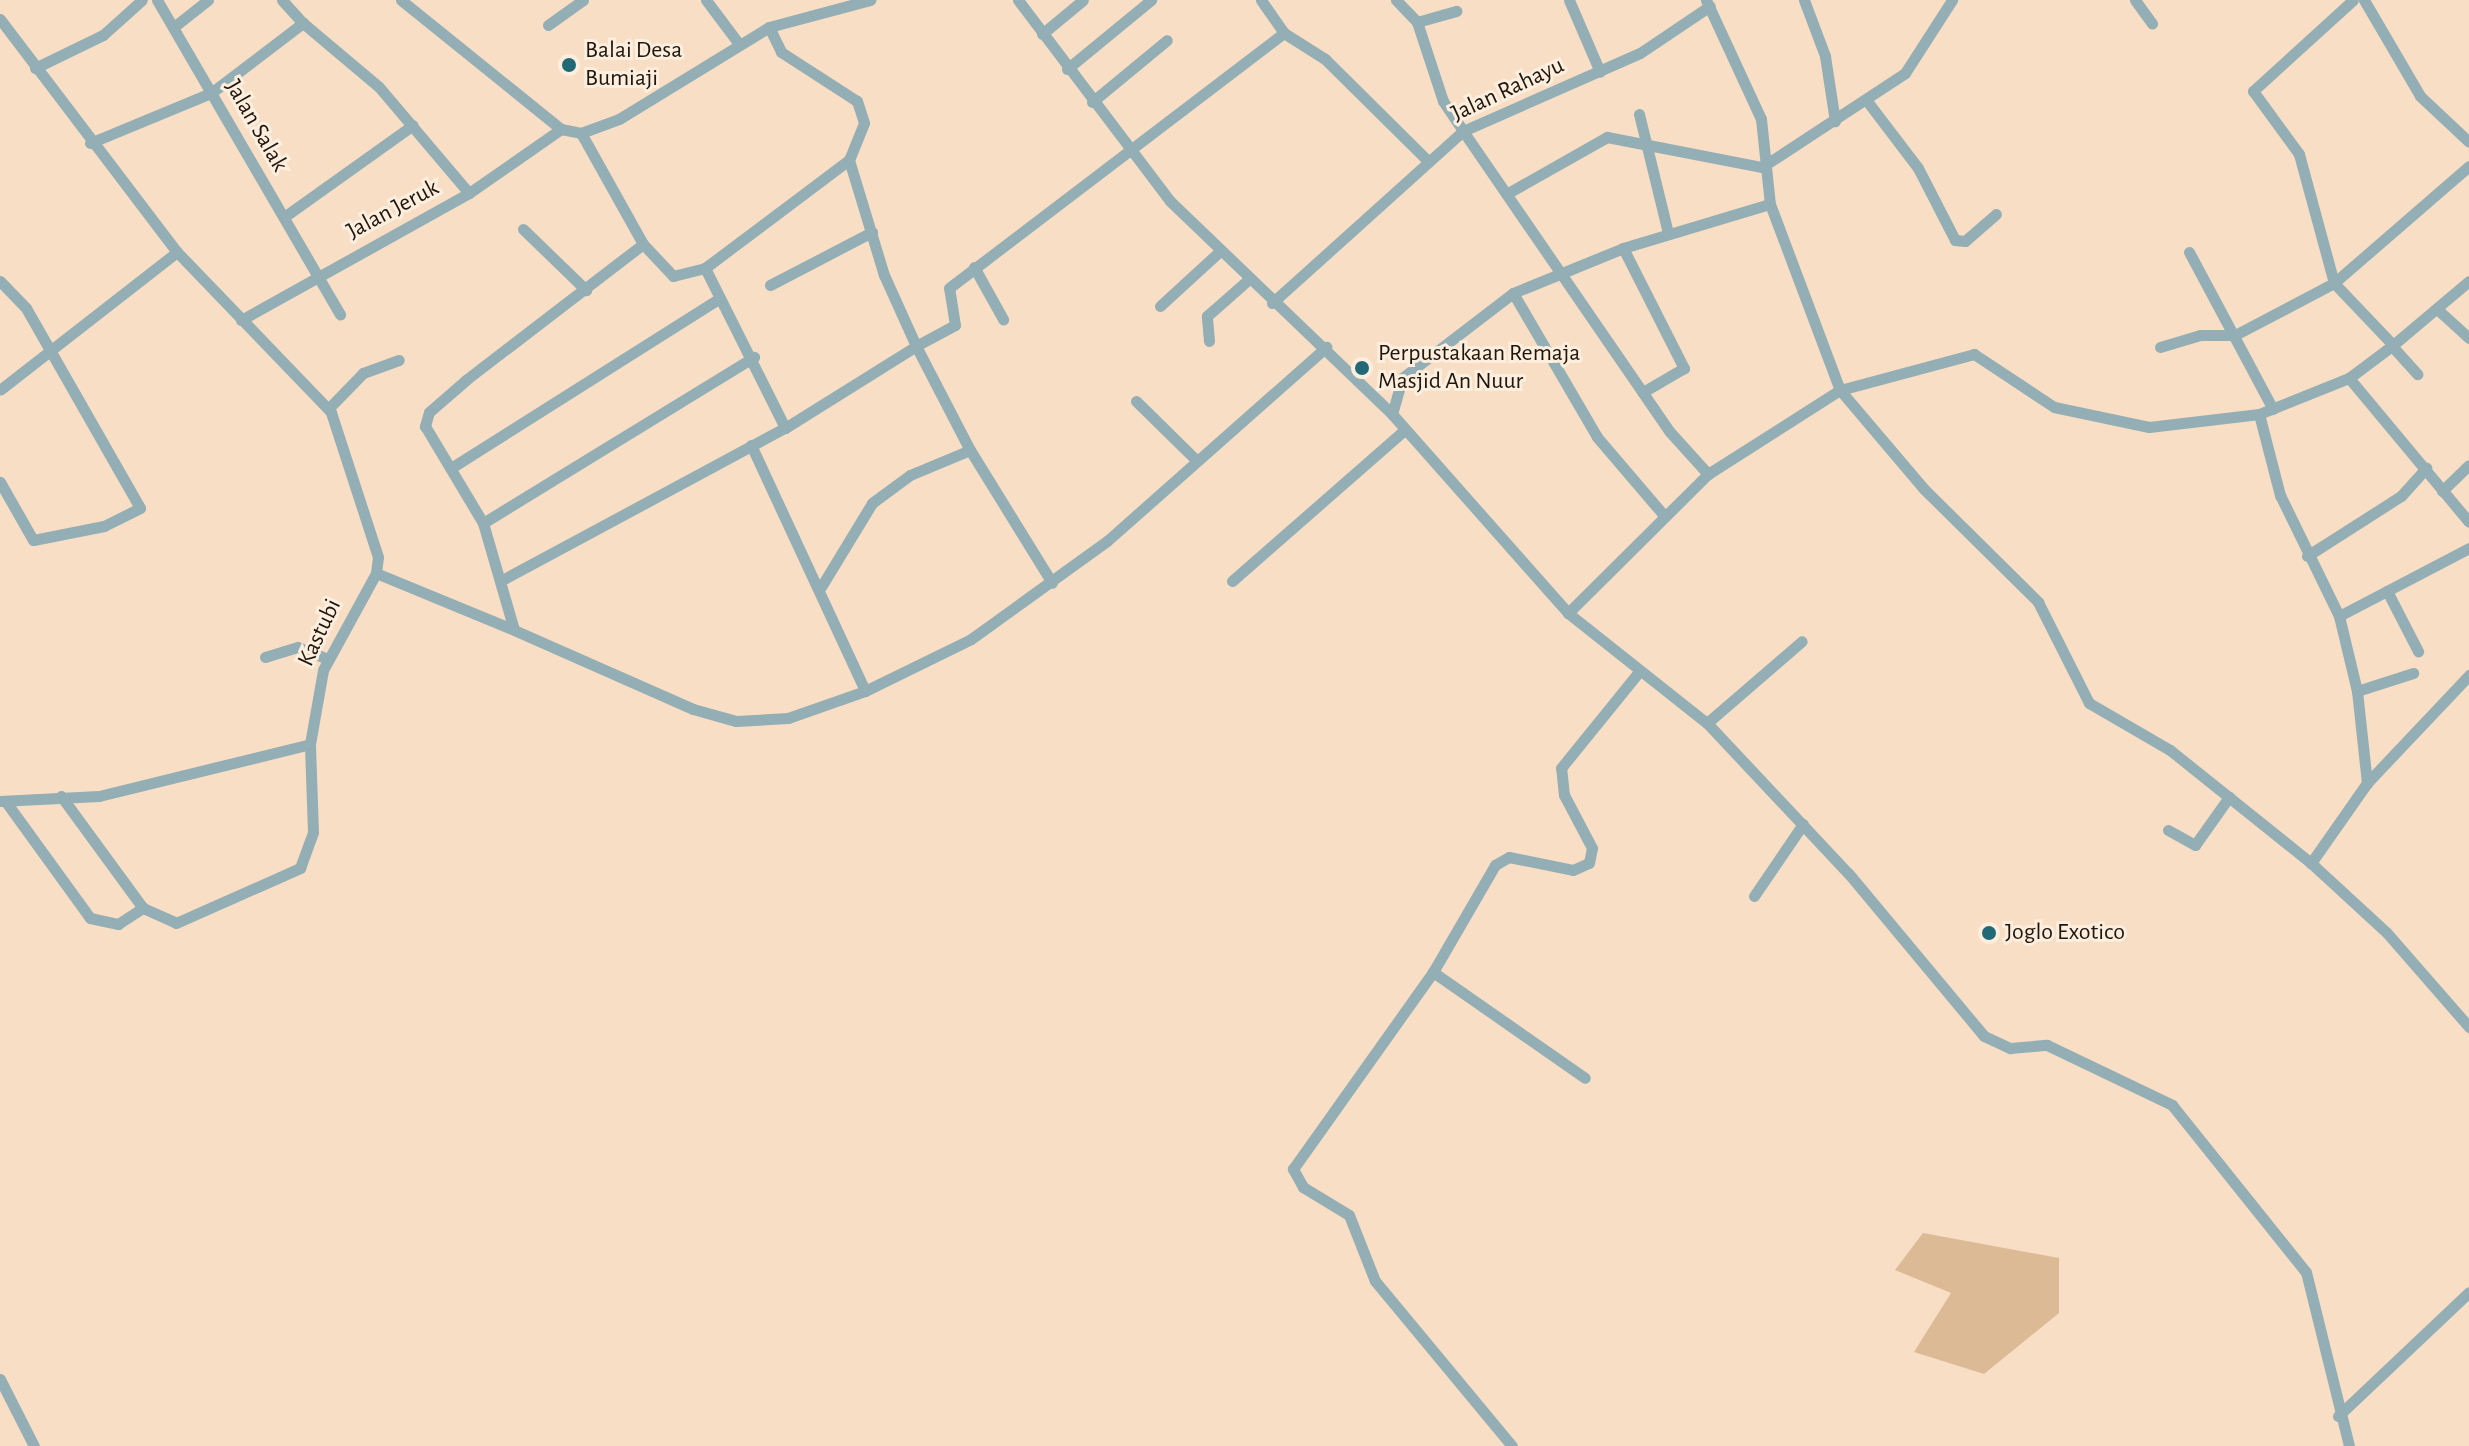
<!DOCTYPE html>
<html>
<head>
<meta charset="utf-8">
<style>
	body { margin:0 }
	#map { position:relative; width:2469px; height:1446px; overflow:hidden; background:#f7dec5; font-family:"Alegreya Sans",sans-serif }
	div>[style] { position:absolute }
	.green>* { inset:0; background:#ddba96 }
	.street>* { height:11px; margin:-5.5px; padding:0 5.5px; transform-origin:5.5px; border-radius:5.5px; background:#93aeb4 }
	.dots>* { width:22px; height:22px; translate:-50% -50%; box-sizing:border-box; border:4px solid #fdeede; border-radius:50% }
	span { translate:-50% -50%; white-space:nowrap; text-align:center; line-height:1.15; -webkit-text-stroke:6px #fdeede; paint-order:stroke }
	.poi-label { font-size:24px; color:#1f160d }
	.left { translate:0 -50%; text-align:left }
	.street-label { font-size:24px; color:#1f160d }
</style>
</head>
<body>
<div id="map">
	<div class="green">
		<i style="clip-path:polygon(1923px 1233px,2059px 1258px,2059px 1313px,1984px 1374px,1914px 1352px,1951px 1293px,1895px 1270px)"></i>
	</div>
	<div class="street">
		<i style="left:157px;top:0;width:364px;rotate:59.8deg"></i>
		<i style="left:282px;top:0;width:31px;rotate:48deg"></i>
		<i style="left:401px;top:0;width:206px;rotate:38.9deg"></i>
		<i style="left:561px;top:129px;width:20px;rotate:11deg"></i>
		<i style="left:581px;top:133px;width:40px;rotate:-20.2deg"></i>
		<i style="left:619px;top:119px;width:176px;rotate:-31.5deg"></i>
		<i style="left:769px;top:27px;width:105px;rotate:-15deg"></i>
		<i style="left:706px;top:0;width:55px;rotate:53.1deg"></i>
		<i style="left:1018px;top:0;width:252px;rotate:52.9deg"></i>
		<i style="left:1170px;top:201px;width:308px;rotate:43.8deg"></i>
		<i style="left:1392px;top:414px;width:266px;rotate:48.5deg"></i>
		<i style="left:1568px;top:613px;width:197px;rotate:-44.8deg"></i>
		<i style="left:1708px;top:474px;width:156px;rotate:-32.5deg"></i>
		<i style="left:1840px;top:390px;width:130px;rotate:49.7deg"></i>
		<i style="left:1924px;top:489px;width:161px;rotate:44.7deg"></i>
		<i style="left:2038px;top:602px;width:113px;rotate:63.2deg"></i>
		<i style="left:2089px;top:703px;width:94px;rotate:30.1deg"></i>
		<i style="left:2170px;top:750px;width:181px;rotate:38.7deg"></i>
		<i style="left:2311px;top:863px;width:103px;rotate:42.6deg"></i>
		<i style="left:2387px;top:933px;width:125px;rotate:48.9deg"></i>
		<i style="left:1261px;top:0;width:40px;rotate:55.1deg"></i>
		<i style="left:1396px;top:0;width:30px;rotate:46deg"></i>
		<i style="left:1417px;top:22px;width:83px;rotate:71.8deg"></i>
		<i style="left:1443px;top:101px;width:36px;rotate:56deg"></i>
		<i style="left:1463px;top:131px;width:365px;rotate:55.5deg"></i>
		<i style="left:1670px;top:432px;width:57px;rotate:47.9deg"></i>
		<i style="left:1569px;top:0;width:78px;rotate:66.7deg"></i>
		<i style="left:1706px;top:0;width:131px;rotate:65.2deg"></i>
		<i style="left:1761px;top:119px;width:85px;rotate:84deg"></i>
		<i style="left:1770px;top:204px;width:199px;rotate:69.4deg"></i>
		<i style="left:1840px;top:390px;width:139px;rotate:-15deg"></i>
		<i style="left:1974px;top:354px;width:96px;rotate:33.5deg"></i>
		<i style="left:2054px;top:407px;width:97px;rotate:11.9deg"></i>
		<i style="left:2149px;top:427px;width:111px;rotate:-6.7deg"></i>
		<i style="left:2259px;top:414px;width:97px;rotate:-21.8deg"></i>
		<i style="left:2349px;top:378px;width:55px;rotate:-36.9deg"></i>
		<i style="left:1804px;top:0;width:60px;rotate:69.4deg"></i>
		<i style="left:1825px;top:56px;width:66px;rotate:81.3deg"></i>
		<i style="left:2135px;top:0;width:29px;rotate:54deg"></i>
		<i style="left:2364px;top:0;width:111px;rotate:59.7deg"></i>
		<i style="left:2420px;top:96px;width:67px;rotate:43.2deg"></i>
		<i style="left:0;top:19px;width:293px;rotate:52.8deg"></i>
		<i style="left:177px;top:252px;width:224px;rotate:142.1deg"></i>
		<i style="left:1417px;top:22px;width:41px;rotate:-15.8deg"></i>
		<i style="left:548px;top:25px;width:43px;rotate:-35.5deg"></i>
		<i style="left:175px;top:26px;width:42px;rotate:-38.2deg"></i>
		<i style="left:769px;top:27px;width:28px;rotate:64deg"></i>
		<i style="left:781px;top:52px;width:90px;rotate:32.8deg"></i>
		<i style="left:857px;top:101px;width:23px;rotate:72deg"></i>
		<i style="left:864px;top:123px;width:40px;rotate:112deg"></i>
		<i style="left:1042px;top:34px;width:53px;rotate:-39.7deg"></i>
		<i style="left:35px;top:68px;width:76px;rotate:-25.9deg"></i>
		<i style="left:103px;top:35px;width:52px;rotate:-41.9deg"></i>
		<i style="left:1067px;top:69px;width:109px;rotate:-39.4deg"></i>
		<i style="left:1867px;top:101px;width:84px;rotate:52.7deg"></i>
		<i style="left:1918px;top:168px;width:81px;rotate:62.8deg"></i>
		<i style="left:1955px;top:240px;width:10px;rotate:6deg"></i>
		<i style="left:1965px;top:241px;width:41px;rotate:-41.1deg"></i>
		<i style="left:1092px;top:102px;width:97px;rotate:-39.6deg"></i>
		<i style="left:1639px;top:114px;width:122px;rotate:76.3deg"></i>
		<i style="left:581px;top:133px;width:127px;rotate:60.8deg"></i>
		<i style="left:643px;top:244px;width:223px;rotate:142.5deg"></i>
		<i style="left:466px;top:380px;width:49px;rotate:139.1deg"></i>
		<i style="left:429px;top:412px;width:15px;rotate:106deg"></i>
		<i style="left:425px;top:426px;width:113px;rotate:59.1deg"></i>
		<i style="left:483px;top:523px;width:111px;rotate:73.8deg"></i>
		<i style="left:514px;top:630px;width:196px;rotate:23.8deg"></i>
		<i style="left:693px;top:709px;width:45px;rotate:15.6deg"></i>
		<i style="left:736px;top:721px;width:52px;rotate:-3.3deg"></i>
		<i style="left:788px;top:718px;width:82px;rotate:-19.3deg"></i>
		<i style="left:865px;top:691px;width:118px;rotate:-26.1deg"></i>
		<i style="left:971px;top:639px;width:168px;rotate:-35.8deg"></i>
		<i style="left:1107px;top:541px;width:293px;rotate:-41.5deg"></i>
		<i style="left:90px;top:143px;width:131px;rotate:-22.5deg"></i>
		<i style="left:211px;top:93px;width:116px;rotate:-37.3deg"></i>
		<i style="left:303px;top:23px;width:99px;rotate:40.1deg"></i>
		<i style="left:379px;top:87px;width:139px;rotate:49.7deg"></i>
		<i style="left:2469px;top:166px;width:179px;rotate:139.1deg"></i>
		<i style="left:2334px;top:283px;width:86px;rotate:46.4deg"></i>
		<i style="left:2393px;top:345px;width:99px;rotate:-40.1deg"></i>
		<i style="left:1508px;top:193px;width:114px;rotate:-29.5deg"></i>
		<i style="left:1607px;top:137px;width:158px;rotate:11deg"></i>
		<i style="left:1762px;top:167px;width:171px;rotate:-33.3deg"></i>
		<i style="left:1905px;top:73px;width:87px;rotate:-57.2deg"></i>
		<i style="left:284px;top:217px;width:158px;rotate:-35.5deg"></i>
		<i style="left:523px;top:229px;width:88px;rotate:44.1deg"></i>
		<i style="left:643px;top:244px;width:44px;rotate:46.8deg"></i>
		<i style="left:673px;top:276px;width:33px;rotate:-14deg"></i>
		<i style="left:705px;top:268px;width:179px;rotate:63.4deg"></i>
		<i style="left:785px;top:428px;width:155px;rotate:-32deg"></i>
		<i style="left:916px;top:346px;width:117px;rotate:62.6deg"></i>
		<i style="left:1623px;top:248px;width:135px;rotate:63.1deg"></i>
		<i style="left:1684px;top:368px;width:48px;rotate:149.7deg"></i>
		<i style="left:2189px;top:252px;width:178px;rotate:61.9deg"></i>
		<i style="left:974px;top:267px;width:60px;rotate:60.9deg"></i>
		<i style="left:705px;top:268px;width:180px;rotate:-36.9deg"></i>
		<i style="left:849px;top:160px;width:120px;rotate:73.1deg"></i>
		<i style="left:884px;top:275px;width:78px;rotate:65.7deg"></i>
		<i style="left:916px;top:346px;width:44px;rotate:-28.3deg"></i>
		<i style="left:955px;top:325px;width:37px;rotate:-99deg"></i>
		<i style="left:949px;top:288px;width:421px;rotate:-37.3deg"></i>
		<i style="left:1284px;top:33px;width:49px;rotate:32.4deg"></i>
		<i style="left:1325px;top:59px;width:144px;rotate:44.7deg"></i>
		<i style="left:0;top:281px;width:37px;rotate:46deg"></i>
		<i style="left:26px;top:308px;width:230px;rotate:60.3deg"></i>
		<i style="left:140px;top:508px;width:40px;rotate:153.4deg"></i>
		<i style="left:104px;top:526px;width:72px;rotate:168.8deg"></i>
		<i style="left:33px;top:540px;width:67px;rotate:-119.6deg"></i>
		<i style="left:770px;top:285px;width:115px;rotate:-27.5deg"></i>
		<i style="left:1513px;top:293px;width:167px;rotate:59.7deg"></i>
		<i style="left:1597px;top:437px;width:100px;rotate:49.5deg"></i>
		<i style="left:1272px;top:303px;width:257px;rotate:-42deg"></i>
		<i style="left:1463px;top:131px;width:193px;rotate:-23.8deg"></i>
		<i style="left:1640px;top:53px;width:84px;rotate:-33.9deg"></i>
		<i style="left:1160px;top:306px;width:80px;rotate:-42.5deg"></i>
		<i style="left:2437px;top:309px;width:43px;rotate:42.2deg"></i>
		<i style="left:241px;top:320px;width:261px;rotate:-29.1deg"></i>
		<i style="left:469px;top:193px;width:112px;rotate:-34.8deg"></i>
		<i style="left:1209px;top:341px;width:25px;rotate:-95deg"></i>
		<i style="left:1207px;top:316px;width:55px;rotate:-41.3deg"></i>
		<i style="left:2392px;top:346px;width:38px;rotate:48deg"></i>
		<i style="left:2160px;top:347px;width:42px;rotate:-16.7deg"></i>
		<i style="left:2200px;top:335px;width:35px"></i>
		<i style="left:2235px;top:335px;width:112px;rotate:-27.7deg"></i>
		<i style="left:2334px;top:283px;width:134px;rotate:-105.2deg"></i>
		<i style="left:2299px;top:154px;width:78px;rotate:-126.1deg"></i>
		<i style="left:2253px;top:91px;width:135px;rotate:-42.3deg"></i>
		<i style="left:2349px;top:378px;width:187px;rotate:50.2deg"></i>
		<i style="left:1136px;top:401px;width:84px;rotate:44.5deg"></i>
		<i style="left:329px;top:408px;width:49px;rotate:-45.8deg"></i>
		<i style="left:363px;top:373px;width:38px;rotate:-20deg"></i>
		<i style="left:1392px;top:414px;width:37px;rotate:-74deg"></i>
		<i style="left:1402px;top:378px;width:140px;rotate:-37.4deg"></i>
		<i style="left:1513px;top:293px;width:119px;rotate:-22.2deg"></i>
		<i style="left:1623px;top:248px;width:153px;rotate:-16.7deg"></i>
		<i style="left:2259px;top:414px;width:84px;rotate:75.5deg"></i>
		<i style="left:2280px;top:495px;width:135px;rotate:64deg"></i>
		<i style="left:2339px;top:616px;width:77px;rotate:76.5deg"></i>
		<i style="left:2357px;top:691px;width:93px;rotate:83.8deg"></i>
		<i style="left:2367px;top:783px;width:98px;rotate:125deg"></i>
		<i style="left:751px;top:445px;width:271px;rotate:65.1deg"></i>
		<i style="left:451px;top:468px;width:318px;rotate:-32.3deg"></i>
		<i style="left:2442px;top:491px;width:37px;rotate:-44deg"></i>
		<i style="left:483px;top:523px;width:318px;rotate:-31.5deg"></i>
		<i style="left:2307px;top:556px;width:112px;rotate:-32.6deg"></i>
		<i style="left:2401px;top:496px;width:38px;rotate:-48deg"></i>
		<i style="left:376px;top:573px;width:149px;rotate:22.4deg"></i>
		<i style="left:504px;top:579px;width:319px;rotate:-28.3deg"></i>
		<i style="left:1232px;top:581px;width:226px;rotate:-41.2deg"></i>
		<i style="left:821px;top:587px;width:98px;rotate:-58.7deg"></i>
		<i style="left:872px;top:503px;width:47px;rotate:-36.4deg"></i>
		<i style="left:910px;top:475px;width:65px;rotate:-22.6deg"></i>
		<i style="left:970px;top:450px;width:156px;rotate:58.3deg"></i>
		<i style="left:2387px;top:591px;width:68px;rotate:62.7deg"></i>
		<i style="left:1568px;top:613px;width:177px;rotate:38.4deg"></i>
		<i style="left:1707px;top:723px;width:207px;rotate:46.8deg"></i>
		<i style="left:1849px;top:874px;width:211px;rotate:50.2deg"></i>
		<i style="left:1984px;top:1036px;width:29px;rotate:25deg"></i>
		<i style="left:2010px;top:1048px;width:37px;rotate:-5deg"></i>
		<i style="left:2047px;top:1045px;width:139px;rotate:25.6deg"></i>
		<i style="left:2172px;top:1105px;width:214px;rotate:51.3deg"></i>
		<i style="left:2306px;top:1272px;width:179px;rotate:76.1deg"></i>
		<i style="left:2339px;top:616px;width:147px;rotate:-27.6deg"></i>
		<i style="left:265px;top:657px;width:34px;rotate:-17deg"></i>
		<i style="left:298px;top:647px;width:31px;rotate:22deg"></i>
		<i style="left:2357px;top:691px;width:59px;rotate:-17.8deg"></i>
		<i style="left:1707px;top:723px;width:125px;rotate:-40.8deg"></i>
		<i style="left:2367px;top:783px;width:149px;rotate:-46.6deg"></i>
		<i style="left:61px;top:796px;width:139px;rotate:53.8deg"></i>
		<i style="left:143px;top:908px;width:36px;rotate:24deg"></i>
		<i style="left:176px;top:923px;width:136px;rotate:-23.9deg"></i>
		<i style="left:300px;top:868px;width:38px;rotate:-70deg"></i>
		<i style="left:313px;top:832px;width:88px;rotate:-92deg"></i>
		<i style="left:0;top:801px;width:99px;rotate:-2.9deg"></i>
		<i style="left:99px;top:796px;width:217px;rotate:-13.8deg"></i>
		<i style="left:310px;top:744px;width:75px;rotate:-80deg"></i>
		<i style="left:323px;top:670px;width:111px;rotate:-61.3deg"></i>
		<i style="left:376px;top:573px;width:16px;rotate:-83deg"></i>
		<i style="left:378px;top:557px;width:152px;rotate:-108deg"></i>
		<i style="left:331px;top:412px;width:222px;rotate:-133.9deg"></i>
		<i style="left:6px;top:802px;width:143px;rotate:54.1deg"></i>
		<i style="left:90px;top:918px;width:29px;rotate:12deg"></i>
		<i style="left:118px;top:924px;width:30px;rotate:-33deg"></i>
		<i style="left:2168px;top:830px;width:31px;rotate:29deg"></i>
		<i style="left:2195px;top:845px;width:59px;rotate:-54.7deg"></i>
		<i style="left:1754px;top:896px;width:87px;rotate:-55.8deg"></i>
		<i style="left:1433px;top:972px;width:185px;rotate:34.9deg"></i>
		<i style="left:0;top:1379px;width:75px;rotate:63.1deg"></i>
		<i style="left:2338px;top:1416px;width:180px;rotate:-43.4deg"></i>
		<i style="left:1512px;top:1446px;width:214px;rotate:-129.7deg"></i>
		<i style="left:1375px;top:1281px;width:71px;rotate:-111.5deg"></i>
		<i style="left:1349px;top:1215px;width:54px;rotate:-148.7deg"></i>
		<i style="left:1303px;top:1187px;width:21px;rotate:-119deg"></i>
		<i style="left:1293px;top:1169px;width:242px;rotate:-54.6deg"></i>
		<i style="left:1433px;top:972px;width:124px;rotate:-59.9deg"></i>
		<i style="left:1495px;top:865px;width:16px;rotate:-30deg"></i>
		<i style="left:1509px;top:857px;width:65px;rotate:11.5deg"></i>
		<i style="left:1573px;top:870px;width:17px;rotate:-24deg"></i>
		<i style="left:1589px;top:863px;width:15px;rotate:-79deg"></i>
		<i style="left:1592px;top:848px;width:60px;rotate:-117.8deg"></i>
		<i style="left:1564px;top:795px;width:27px;rotate:-96deg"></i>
		<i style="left:1561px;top:768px;width:121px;rotate:-51deg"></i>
	</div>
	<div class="dots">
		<i style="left:569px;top:65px;background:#226977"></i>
		<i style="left:1362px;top:368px;background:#226977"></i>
		<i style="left:1989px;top:933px;background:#226977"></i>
	</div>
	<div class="poi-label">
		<span class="left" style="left:585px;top:65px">Balai Desa<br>Bumiaji</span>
		<span class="left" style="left:1378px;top:368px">Perpustakaan Remaja<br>Masjid An Nuur</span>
		<span class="left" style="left:2005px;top:933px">Joglo Exotico</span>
	</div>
	<div class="street-label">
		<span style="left:1508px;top:90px;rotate:-25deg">Jalan Rahayu</span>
		<span style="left:256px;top:126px;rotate:60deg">Jalan Salak</span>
		<span style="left:393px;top:210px;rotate:-28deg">Jalan Jeruk</span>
		<span style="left:320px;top:633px;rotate:-65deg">Kastubi</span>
	</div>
</div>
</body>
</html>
